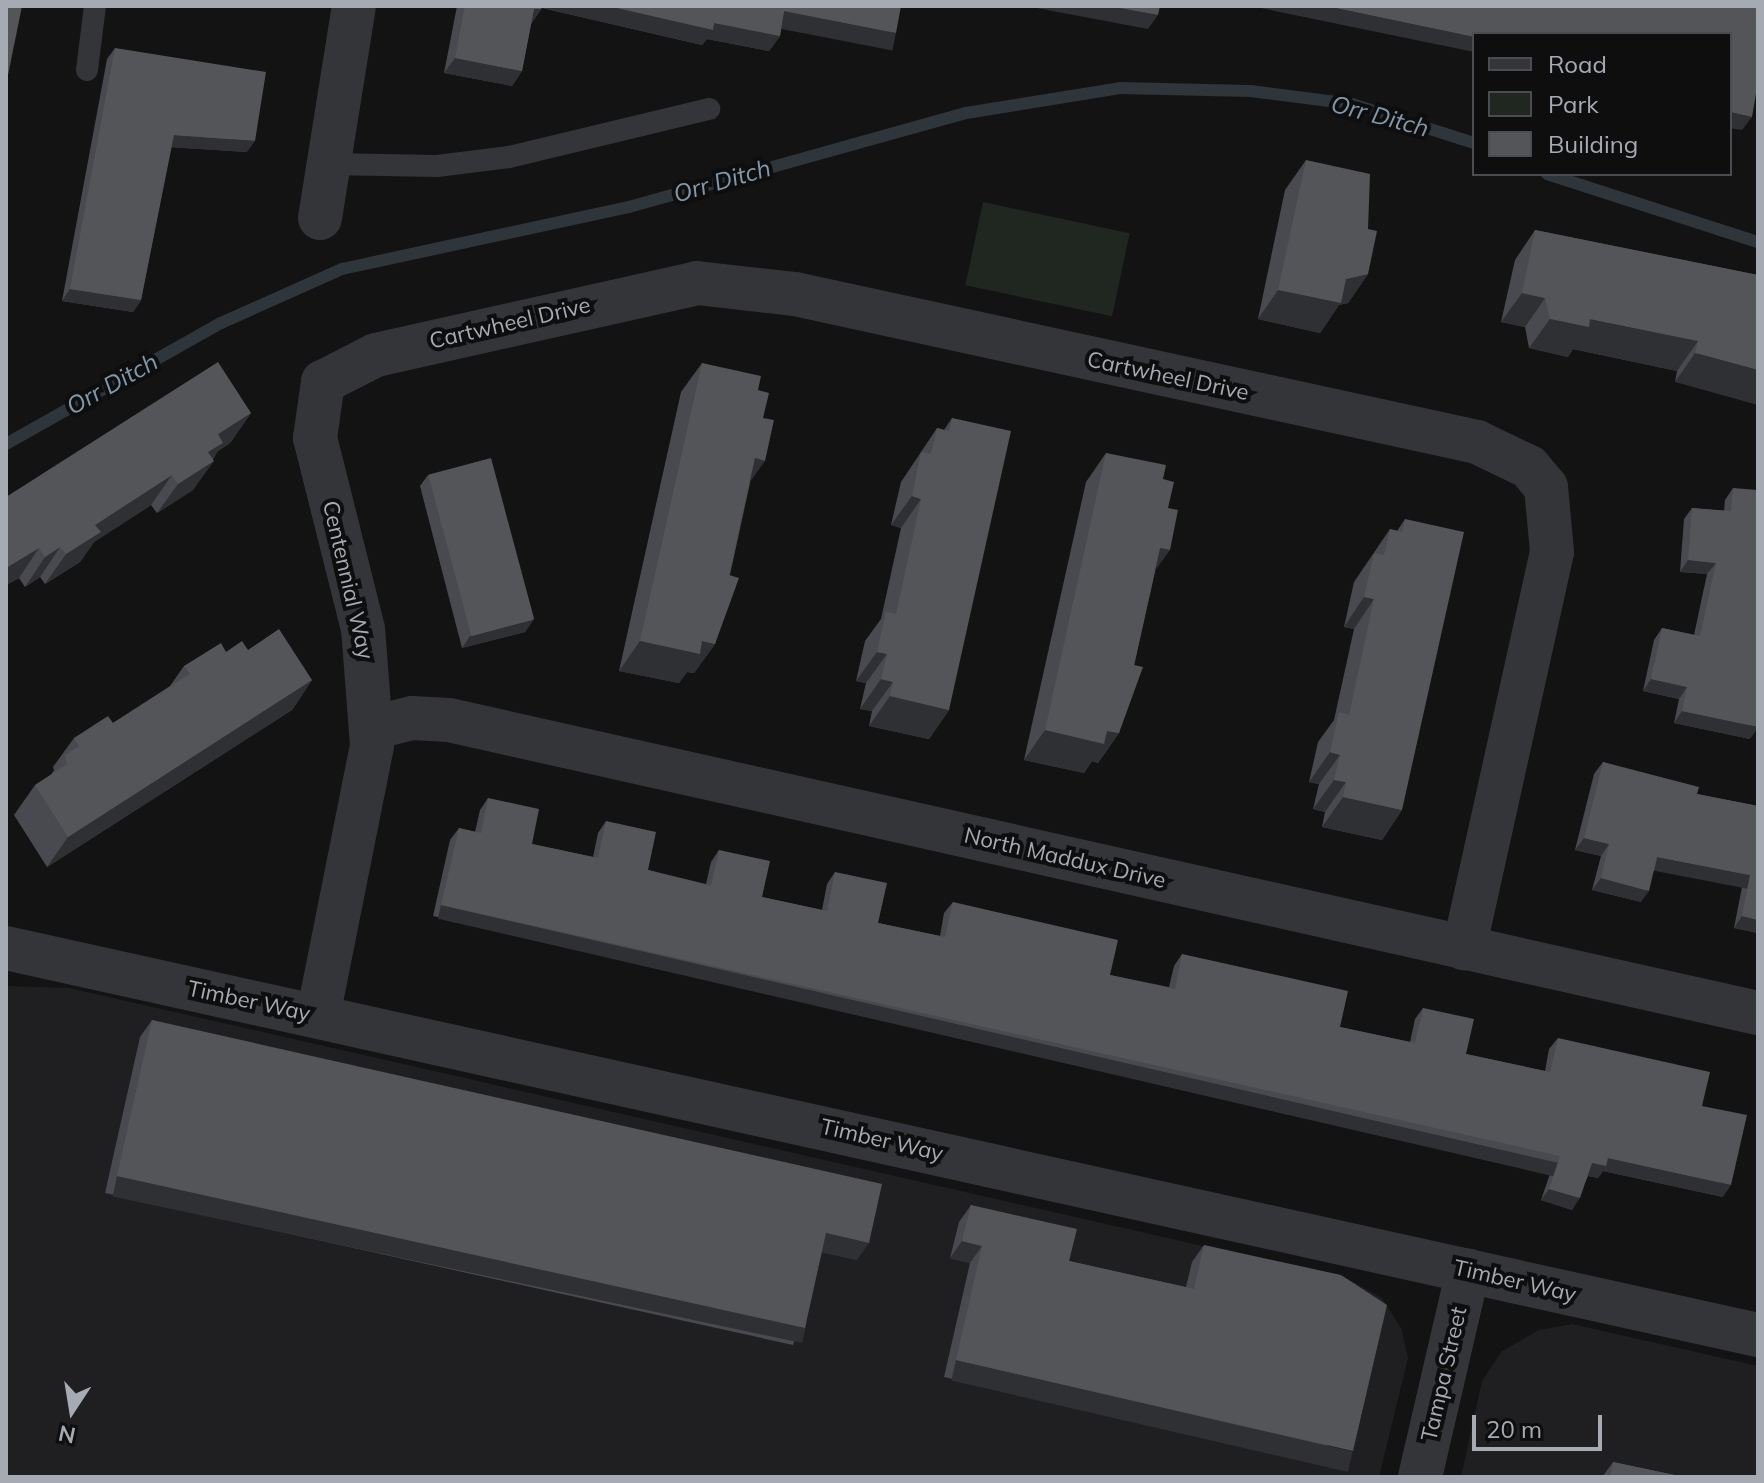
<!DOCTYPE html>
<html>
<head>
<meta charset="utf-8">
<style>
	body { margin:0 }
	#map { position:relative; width:1764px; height:1483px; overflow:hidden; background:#131314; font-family:Mulish,sans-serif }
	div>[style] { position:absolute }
	.built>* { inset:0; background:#1f1f21 }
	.green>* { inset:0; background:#202620; transform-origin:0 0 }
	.stream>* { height:12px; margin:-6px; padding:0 6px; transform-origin:6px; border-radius:6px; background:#2e353b }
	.service>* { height:22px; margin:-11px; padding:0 11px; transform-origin:11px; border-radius:11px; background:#343539 }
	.minor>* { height:44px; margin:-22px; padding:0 22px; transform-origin:22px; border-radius:22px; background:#343539 }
	.tertiary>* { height:44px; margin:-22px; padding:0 22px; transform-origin:22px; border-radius:22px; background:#343539 }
	.wall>* { inset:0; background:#494a4f }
	.shaded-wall>* { inset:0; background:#2f3033; transform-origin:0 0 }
	.building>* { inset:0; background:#535559; transform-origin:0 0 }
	span { translate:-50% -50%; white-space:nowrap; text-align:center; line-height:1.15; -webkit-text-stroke:8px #0e0e0f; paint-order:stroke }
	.street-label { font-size:22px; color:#a6aab3 }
	.water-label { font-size:24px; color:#8198aa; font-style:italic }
	.frame { position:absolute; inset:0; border:8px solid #a6aab3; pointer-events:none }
	.legend { position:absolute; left:1472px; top:32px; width:260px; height:144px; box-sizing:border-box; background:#0e0e0f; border:2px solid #4b4c51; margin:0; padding:10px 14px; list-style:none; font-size:24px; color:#a6aab3 }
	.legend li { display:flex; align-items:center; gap:16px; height:40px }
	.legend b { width:40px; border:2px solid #4b4c51 }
	.north { position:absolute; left:32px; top:1371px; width:80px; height:80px; -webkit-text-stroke:6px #0e0e0f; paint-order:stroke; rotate:192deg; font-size:22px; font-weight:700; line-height:32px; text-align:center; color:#a6aab3 }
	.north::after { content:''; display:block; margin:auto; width:28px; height:36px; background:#a6aab3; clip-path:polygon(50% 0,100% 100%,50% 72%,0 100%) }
	.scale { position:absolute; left:1472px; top:1415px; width:130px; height:36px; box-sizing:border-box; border:4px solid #a6aab3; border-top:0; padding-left:10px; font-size:24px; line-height:28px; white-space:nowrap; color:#a6aab3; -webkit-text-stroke:6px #0e0e0f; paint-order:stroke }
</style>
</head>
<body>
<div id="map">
	<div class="built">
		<i style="clip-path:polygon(6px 986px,69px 988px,1348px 1279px,1382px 1298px,1401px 1328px,1408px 1358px,1379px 1477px,6px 1477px)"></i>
		<i style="clip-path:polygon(1572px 1324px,1758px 1366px,1758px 1477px,1461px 1477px,1482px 1381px,1502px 1351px,1539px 1330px)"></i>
	</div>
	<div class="green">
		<i style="left:983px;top:202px;width:150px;height:85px;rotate:12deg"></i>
	</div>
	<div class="stream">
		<i style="left:1547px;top:174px;width:222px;rotate:17.9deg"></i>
		<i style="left:6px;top:444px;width:247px;rotate:-29.4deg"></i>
		<i style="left:221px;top:323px;width:133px;rotate:-24.1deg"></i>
		<i style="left:342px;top:269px;width:294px;rotate:-12.2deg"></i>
		<i style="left:629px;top:207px;width:350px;rotate:-15.6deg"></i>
		<i style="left:966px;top:113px;width:156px;rotate:-9.2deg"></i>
		<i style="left:1120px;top:88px;width:131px;rotate:1.3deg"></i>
		<i style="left:1251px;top:91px;width:102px;rotate:7.3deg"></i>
		<i style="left:1352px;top:104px;width:128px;rotate:17.7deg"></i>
	</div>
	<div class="service">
		<i style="left:87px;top:70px;width:64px;rotate:-82.9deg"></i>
		<i style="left:329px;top:164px;width:108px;rotate:1.1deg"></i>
		<i style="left:437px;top:166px;width:73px;rotate:-7.1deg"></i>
		<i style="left:509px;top:157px;width:206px;rotate:-13.5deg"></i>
	</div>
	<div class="minor">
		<i style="left:320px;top:218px;width:215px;rotate:-80.9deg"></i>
		<i style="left:372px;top:728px;width:41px;rotate:-14deg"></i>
		<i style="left:412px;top:718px;width:37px;rotate:3deg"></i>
		<i style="left:449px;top:720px;width:1341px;rotate:12.62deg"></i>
		<i style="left:318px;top:1016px;width:276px;rotate:-78.7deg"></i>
		<i style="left:372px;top:745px;width:116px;rotate:-94.4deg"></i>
		<i style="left:363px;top:629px;width:197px;rotate:-104.1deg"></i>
		<i style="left:315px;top:438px;width:57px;rotate:-81.9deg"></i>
		<i style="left:323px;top:382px;width:59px;rotate:-27deg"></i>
		<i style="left:376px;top:355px;width:329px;rotate:-12.6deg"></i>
		<i style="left:697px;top:283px;width:99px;rotate:6.4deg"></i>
		<i style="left:795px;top:294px;width:698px;rotate:12.24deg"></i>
		<i style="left:1477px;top:442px;width:58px;rotate:25.7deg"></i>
		<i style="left:1529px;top:467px;width:26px;rotate:50deg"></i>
		<i style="left:1546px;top:487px;width:65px;rotate:84.7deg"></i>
		<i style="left:1552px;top:552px;width:406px;rotate:102.5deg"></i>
		<i style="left:1420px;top:1477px;width:212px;rotate:-76.9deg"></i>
	</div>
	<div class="tertiary">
		<i style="left:6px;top:948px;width:1794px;rotate:12.46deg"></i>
	</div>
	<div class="wall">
		<i style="clip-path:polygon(457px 6px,901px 6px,885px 48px,781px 27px,780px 36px,769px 51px,707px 39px,702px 45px,542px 8px,531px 24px,522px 71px,512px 86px,444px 73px)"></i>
		<i style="clip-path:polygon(115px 48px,247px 152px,171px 147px,141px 300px,133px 312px,62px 301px,107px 59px)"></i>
		<i style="clip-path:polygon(1306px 160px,1368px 229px,1368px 274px,1348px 303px,1339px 305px,1320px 333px,1258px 319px,1285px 190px)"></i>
		<i style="clip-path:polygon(1535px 230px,1758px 275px,1675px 382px,1677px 371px,1573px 349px,1568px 357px,1529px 348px,1525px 327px,1501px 322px,1515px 260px)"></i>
		<i style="clip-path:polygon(702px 363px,758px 390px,750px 483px,715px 644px,694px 673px,687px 672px,679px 683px,619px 671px,681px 392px)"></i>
		<i style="clip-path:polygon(251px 413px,230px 443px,218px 451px,193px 490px,157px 513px,151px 505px,94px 542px,80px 562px,45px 584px,40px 577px,25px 587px,19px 578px,6px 585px,6px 497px)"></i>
		<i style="clip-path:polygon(952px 418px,949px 710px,929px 739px,869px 726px,872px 711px,860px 709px,866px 683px,856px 681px,865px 641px,881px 619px,901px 528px,891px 525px,901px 482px,937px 428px,944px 430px)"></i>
		<i style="clip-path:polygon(1106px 453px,1163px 479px,1168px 508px,1155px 572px,1119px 733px,1098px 763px,1092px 761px,1084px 773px,1024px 760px,1086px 482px)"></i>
		<i style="clip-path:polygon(428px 475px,533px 620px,525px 632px,462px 648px,420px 486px)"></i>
		<i style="clip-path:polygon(1733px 488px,1750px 739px,1674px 723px,1679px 699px,1643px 691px,1654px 640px,1662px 628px,1694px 635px,1707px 574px,1680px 572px,1684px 519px,1692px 508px,1724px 511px,1725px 500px)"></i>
		<i style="clip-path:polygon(1405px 519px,1402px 810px,1382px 840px,1322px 827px,1325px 812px,1313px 809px,1319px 784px,1309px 782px,1318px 742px,1334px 720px,1354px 629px,1344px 627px,1354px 582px,1390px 529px,1397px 531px)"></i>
		<i style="clip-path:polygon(248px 650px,312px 680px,292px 710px,47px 867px,14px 815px,35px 785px,51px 775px,54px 770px,53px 767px,74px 738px,113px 723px,170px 686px,184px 666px,226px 652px)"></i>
		<i style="clip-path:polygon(1603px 762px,1697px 794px,1758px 806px,1758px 933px,1734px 928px,1742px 887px,1654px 870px,1641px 902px,1592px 890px,1601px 856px,1575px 850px,1594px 774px)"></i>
		<i style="clip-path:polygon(488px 798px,532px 844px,593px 857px,598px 833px,606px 821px,648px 870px,706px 884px,711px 862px,719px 850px,762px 897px,822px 910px,827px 884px,835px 872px,878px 923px,940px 936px,944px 913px,953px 902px,1110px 975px,1169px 987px,1174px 966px,1182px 954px,1340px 1027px,1410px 1042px,1415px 1019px,1423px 1008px,1466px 1054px,1545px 1071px,1549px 1049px,1558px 1038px,1702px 1106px,1723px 1197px,1603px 1171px,1598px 1178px,1588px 1176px,1572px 1210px,1541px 1200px,1552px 1168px,433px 916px,450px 840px,459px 828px,475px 832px,480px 810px)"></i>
		<i style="clip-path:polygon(152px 1020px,857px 1260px,822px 1252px,793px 1345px,105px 1193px,140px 1037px)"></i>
		<i style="clip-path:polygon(971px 1205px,1069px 1261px,1186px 1287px,1192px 1262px,1204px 1245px,1341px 1468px,944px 1377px,970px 1263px,950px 1258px,959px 1222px)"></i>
		<i style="clip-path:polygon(1613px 1462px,1684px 1477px,1602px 1477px)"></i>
	</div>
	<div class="shaded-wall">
		<i style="clip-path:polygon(534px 6px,608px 6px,714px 23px,780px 36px,769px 51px,707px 39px,702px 45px)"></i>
		<i style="clip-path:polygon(1026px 6px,1108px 6px,1158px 15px,1148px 29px)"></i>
		<i style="clip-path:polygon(1251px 6px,1326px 6px,1474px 37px,1474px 52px)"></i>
		<i style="clip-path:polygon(534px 9px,541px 9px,531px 24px)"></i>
		<i style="left:784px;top:11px;width:114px;height:18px;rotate:11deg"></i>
		<i style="clip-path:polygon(455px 58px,522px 71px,512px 86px,444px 73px)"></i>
		<i style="clip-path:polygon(1730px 112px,1752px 117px,1742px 130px,1730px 128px)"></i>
		<i style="clip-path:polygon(174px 135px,255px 141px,247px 152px,166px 147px)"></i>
		<i style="clip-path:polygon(1368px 274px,1348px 303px,1339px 305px,1320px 333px,1258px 319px,1278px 290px,1346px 279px)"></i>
		<i style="clip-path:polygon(70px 289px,141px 300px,133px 312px,62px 301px)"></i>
		<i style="clip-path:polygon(1522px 293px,1545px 298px,1525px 327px,1501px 322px)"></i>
		<i style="clip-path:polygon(1550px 319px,1590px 319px,1698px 341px,1677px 371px,1573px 349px,1568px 357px,1529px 348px)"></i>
		<i style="clip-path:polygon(1695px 353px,1758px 370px,1758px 405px,1675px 382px)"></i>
		<i style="clip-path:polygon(251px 413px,230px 443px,218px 451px,208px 464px,214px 461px,193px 490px,157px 513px,178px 484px,218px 434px)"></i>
		<i style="clip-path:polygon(755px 458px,765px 461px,744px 490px)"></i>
		<i style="clip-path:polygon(172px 475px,151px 505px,94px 542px,80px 562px,45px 584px,66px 554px,95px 525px)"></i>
		<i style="clip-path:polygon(912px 496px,921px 499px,901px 528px,891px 525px)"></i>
		<i style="clip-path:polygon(60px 547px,40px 577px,25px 587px,45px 557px)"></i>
		<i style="clip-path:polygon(39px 548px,19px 578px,6px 585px,6px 568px)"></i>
		<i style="clip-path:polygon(1160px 548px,1170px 550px,1149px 579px)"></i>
		<i style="clip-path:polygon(1688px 560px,1716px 563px,1707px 574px,1680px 572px)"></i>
		<i style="clip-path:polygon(1364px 597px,1374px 599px,1354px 629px,1344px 627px)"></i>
		<i style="clip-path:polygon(533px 620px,525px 632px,462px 648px,470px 636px)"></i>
		<i style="clip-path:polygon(640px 641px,702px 641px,715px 644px,694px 673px,687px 672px,679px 683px,619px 671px)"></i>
		<i style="clip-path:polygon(877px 652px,887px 654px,866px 683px,856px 681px)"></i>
		<i style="clip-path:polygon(881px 679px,893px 682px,872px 711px,860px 709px)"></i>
		<i style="clip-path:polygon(1651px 679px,1687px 687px,1679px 699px,1643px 691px)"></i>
		<i style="clip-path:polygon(312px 680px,292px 710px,47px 867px,68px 837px)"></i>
		<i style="clip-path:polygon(890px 696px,949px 710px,929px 739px,869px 726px)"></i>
		<i style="clip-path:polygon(1682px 711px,1758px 727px,1758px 728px,1750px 739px,1674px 723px)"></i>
		<i style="clip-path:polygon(1045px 730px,1107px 731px,1119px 733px,1098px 763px,1092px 761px,1084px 773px,1024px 760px)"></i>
		<i style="clip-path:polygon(1330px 752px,1340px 755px,1319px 784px,1309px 782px)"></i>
		<i style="clip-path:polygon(1334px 780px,1346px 782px,1325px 812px,1313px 809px)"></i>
		<i style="clip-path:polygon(1343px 797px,1402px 810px,1382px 840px,1322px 827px)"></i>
		<i style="clip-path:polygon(1584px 838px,1609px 844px,1601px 856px,1575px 850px)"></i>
		<i style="left:1657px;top:857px;width:95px;height:14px;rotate:11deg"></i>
		<i style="clip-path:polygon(1601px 878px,1649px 891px,1641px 902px,1592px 890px)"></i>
		<i style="left:441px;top:905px;width:1147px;height:14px;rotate:13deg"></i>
		<i style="clip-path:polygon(1742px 916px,1758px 920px,1758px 933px,1734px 928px)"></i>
		<i style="clip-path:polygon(1608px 1158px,1731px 1185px,1723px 1197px,1603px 1171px,1598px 1178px,1584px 1175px,1592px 1163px)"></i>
		<i style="left:117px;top:1176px;width:705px;height:21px;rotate:12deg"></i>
		<i style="clip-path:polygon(1549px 1189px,1580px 1198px,1572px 1210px,1541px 1200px)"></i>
		<i style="clip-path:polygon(826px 1233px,869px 1243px,857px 1260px,814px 1251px)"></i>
		<i style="clip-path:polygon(962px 1241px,982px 1246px,970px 1263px,950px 1258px)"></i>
		<i style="left:956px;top:1360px;width:407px;height:21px;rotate:13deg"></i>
	</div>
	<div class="building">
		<i style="clip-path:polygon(6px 6px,22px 6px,6px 85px)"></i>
		<i style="clip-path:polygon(465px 6px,542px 6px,541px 9px,534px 9px,522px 71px,455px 58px)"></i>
		<i style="clip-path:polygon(608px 6px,901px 6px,896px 33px,784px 11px,780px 36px,714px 23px,713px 30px)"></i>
		<i style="clip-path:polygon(1108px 6px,1160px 6px,1158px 15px)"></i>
		<i style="clip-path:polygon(1326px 6px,1758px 6px,1758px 82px,1752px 117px,1730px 112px,1730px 34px,1474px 34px,1474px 37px)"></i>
		<i style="clip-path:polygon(115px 48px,266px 72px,255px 141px,174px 135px,141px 300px,70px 289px)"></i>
		<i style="clip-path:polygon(1306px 160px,1370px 174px,1368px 229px,1377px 231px,1368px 274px,1346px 279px,1341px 303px,1278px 290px)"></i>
		<i style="clip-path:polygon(1535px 230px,1758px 275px,1758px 370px,1695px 353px,1698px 341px,1590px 319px,1589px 327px,1550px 319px,1545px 298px,1522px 293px)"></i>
		<i style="clip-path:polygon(218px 362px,251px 413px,218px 434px,223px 443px,208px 452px,214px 461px,178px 484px,172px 475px,95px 525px,101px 532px,66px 554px,60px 547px,45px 557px,39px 548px,6px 568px,6px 497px)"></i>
		<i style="clip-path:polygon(702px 363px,761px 376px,758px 390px,769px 393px,763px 418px,774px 420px,765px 461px,755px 458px,729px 575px,739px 578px,715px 644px,702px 641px,700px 654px,640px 641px)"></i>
		<i style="clip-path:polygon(952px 418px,1011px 431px,949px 710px,890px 696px,893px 682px,881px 679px,887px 654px,877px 652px,886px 612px,896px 614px,921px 499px,912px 496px,921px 452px,931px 454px,937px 428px,949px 431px)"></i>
		<i style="clip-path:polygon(1106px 453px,1166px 465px,1163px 479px,1174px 482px,1168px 508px,1178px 510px,1170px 550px,1160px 548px,1134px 665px,1143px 667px,1119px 733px,1107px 731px,1104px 744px,1045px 730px)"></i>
		<i style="left:491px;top:458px;width:167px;height:65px;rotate:75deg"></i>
		<i style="clip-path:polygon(1733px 488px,1758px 490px,1758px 727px,1682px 711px,1687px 687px,1651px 679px,1662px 628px,1700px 636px,1716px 563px,1688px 560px,1692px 508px,1731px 511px)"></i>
		<i style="clip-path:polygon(1405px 519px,1464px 532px,1402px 810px,1343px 797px,1346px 782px,1334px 780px,1340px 755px,1330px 752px,1339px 712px,1349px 715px,1374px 599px,1364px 597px,1374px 553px,1384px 555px,1390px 529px,1402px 532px)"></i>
		<i style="clip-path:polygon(279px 629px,312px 680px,68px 837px,35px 785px,67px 764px,65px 755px,79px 746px,74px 738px,108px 716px,113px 723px,190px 674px,184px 666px,221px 643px,226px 652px,242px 641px,248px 650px)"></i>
		<i style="clip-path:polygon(1603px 762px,1699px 787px,1697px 794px,1758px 806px,1758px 920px,1742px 916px,1750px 875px,1657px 857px,1649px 891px,1601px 878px,1609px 844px,1584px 838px)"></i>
		<i style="clip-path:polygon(488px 798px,539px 809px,532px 844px,598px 858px,606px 821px,656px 832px,648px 870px,711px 886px,719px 850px,770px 861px,762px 897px,827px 911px,835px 872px,887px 883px,878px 923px,945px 937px,953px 902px,1118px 940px,1110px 975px,1175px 989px,1182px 954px,1348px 991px,1340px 1027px,1415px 1043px,1423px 1008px,1474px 1019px,1466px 1054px,1550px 1072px,1558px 1038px,1710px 1072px,1702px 1106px,1747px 1115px,1731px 1185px,1608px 1158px,1606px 1166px,1592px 1163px,1580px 1198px,1549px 1189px,1560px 1156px,441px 905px,459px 828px,481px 833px)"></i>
		<i style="clip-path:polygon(152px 1020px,882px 1184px,869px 1243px,826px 1233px,805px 1328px,117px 1176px)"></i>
		<i style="clip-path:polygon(971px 1205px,1077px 1229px,1069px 1261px,1194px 1289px,1204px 1245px,1341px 1275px,1387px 1305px,1353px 1451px,956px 1360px,982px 1246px,962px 1241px)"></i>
		<i style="clip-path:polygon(1613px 1462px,1684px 1477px,1610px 1477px)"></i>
	</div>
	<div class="street-label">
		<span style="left:510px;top:323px;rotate:-13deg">Cartwheel Drive</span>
		<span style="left:1168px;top:376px;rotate:12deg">Cartwheel Drive</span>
		<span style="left:348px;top:580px;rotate:77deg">Centennial Way</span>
		<span style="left:1065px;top:858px;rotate:13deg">North Maddux Drive</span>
		<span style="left:249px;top:1001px;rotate:12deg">Timber Way</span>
		<span style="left:882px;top:1140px;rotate:13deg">Timber Way</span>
		<span style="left:1515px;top:1281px;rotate:13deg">Timber Way</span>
		<span style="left:1444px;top:1374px;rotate:-77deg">Tampa Street</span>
	</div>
	<div class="water-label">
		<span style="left:1380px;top:116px;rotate:15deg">Orr Ditch</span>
		<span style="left:722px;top:181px;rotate:-16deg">Orr Ditch</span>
		<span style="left:112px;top:384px;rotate:-29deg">Orr Ditch</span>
	</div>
	<div class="frame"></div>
	<ul class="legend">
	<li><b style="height:10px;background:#343539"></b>Road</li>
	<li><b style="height:22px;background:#202620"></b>Park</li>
	<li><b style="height:22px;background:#535559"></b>Building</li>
	</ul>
	<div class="north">N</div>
	<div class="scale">20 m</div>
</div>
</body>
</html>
